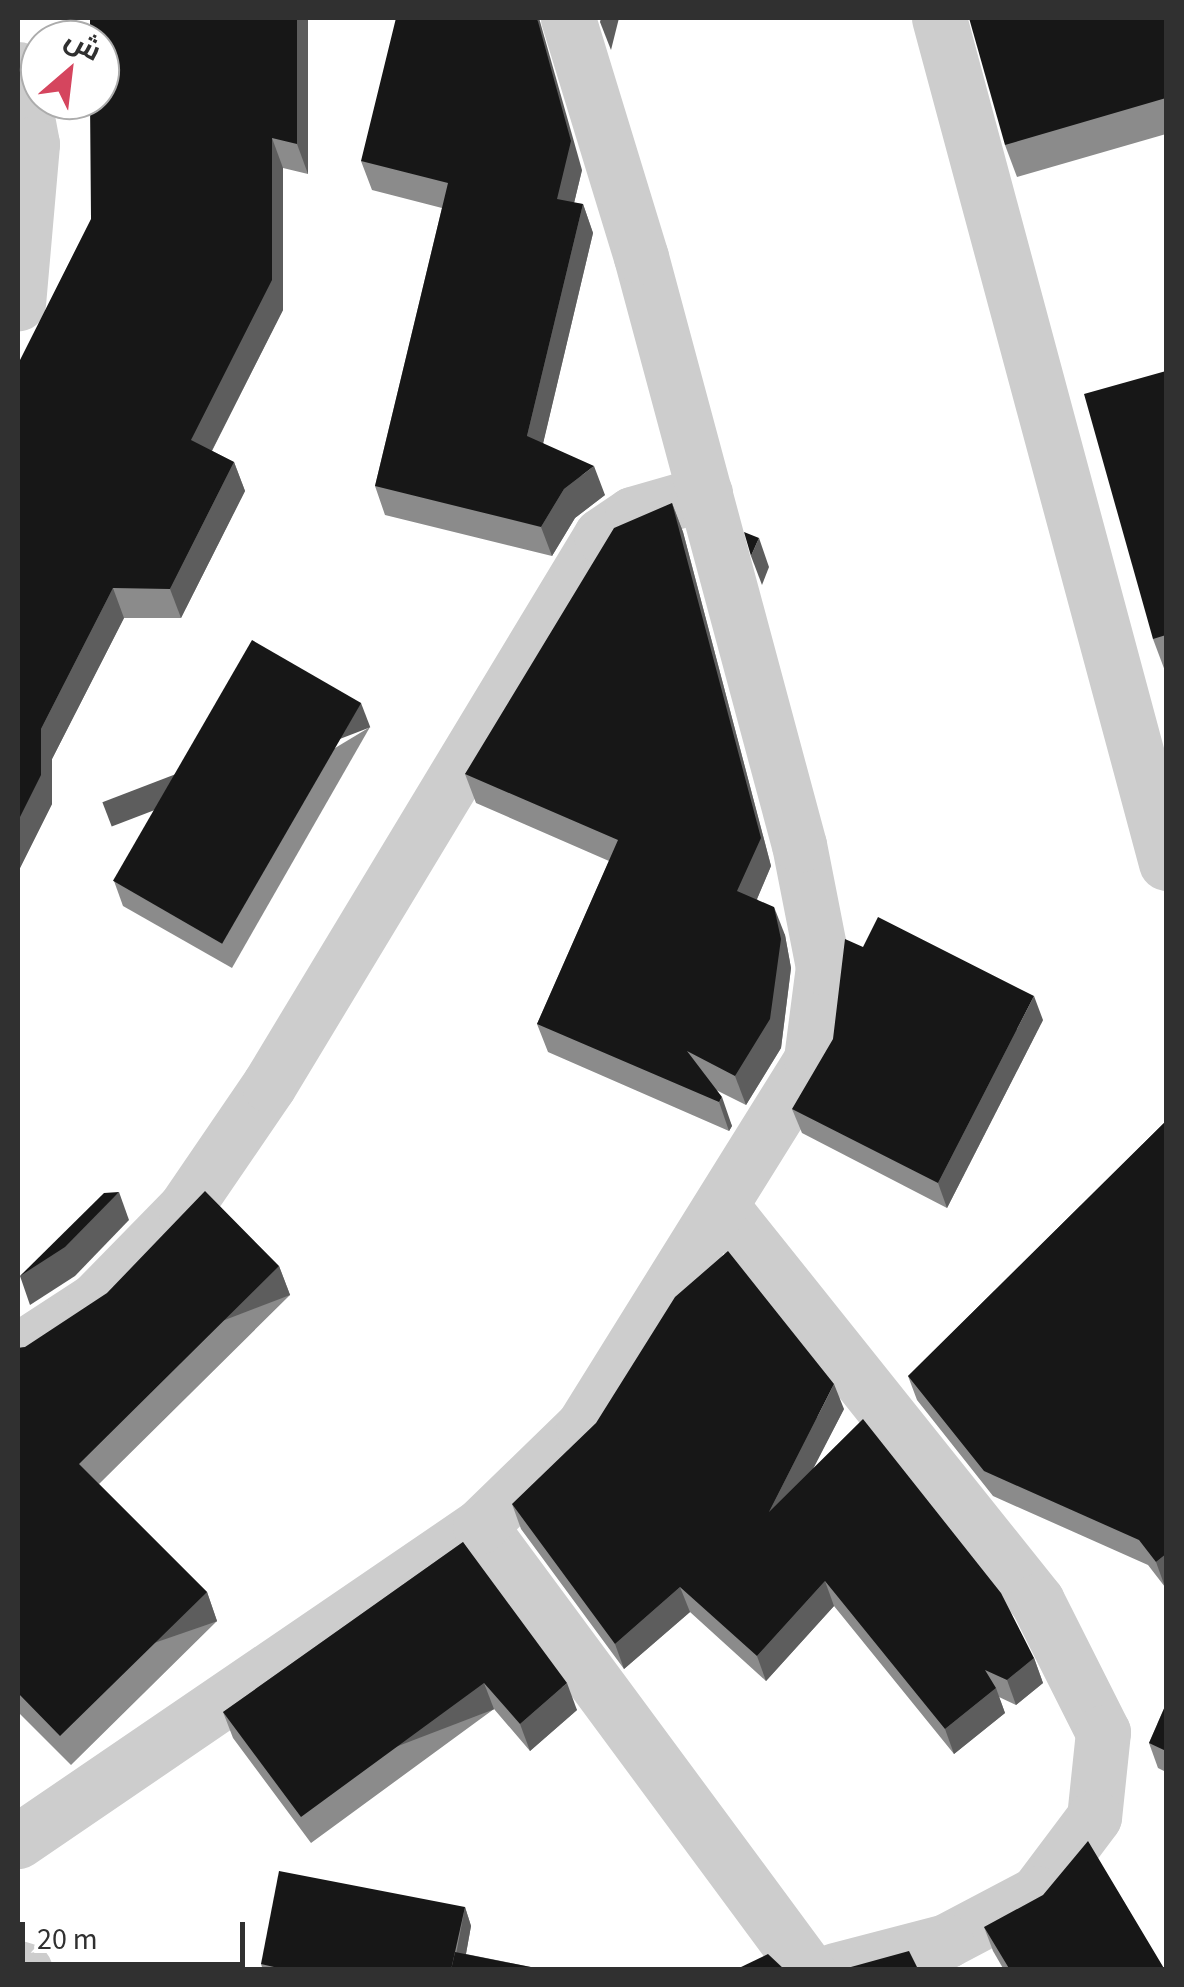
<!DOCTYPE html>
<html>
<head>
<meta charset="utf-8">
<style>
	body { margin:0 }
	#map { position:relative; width:1184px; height:1987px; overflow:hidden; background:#fff; font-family:"Source Sans 3",Cairo,sans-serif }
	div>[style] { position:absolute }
	.minor>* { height:55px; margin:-27.5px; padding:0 27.5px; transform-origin:27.5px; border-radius:27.5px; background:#cdcdcd }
	.wall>* { inset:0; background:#8b8b8b }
	.shaded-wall>* { inset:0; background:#5d5d5d; transform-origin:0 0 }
	.building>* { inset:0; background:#171717; transform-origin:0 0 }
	span { translate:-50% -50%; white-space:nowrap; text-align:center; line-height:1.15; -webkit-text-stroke:10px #fff; paint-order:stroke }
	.frame { position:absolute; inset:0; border:20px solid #303030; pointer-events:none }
	.north { position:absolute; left:20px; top:20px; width:100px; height:100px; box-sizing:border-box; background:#fff; border:2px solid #acacac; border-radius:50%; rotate:28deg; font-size:28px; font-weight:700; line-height:40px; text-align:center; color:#303030 }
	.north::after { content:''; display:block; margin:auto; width:35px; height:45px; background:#d5455e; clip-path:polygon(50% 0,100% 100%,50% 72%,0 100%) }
	.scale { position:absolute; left:20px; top:1922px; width:225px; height:45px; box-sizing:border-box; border:5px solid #303030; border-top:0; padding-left:12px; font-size:30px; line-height:35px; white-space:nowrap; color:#303030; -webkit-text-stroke:8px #fff; paint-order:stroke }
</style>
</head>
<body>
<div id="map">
	<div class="minor">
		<i style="left:939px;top:18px;width:875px;rotate:74.96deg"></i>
		<i style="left:18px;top:69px;width:76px;rotate:79.4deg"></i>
		<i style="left:32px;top:144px;width:160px;rotate:95deg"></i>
		<i style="left:723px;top:1208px;width:503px;rotate:51.38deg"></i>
		<i style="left:1037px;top:1601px;width:147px;rotate:63.3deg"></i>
		<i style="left:1103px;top:1732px;width:85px;rotate:96deg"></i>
		<i style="left:1094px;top:1817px;width:95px;rotate:126.9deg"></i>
		<i style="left:1037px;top:1893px;width:103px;rotate:152.2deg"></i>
		<i style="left:946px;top:1941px;width:115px;rotate:165.4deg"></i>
		<i style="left:18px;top:1350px;width:92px;rotate:-33deg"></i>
		<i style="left:95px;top:1300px;width:129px;rotate:-45.6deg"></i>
		<i style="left:185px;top:1208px;width:149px;rotate:-55.7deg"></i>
		<i style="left:269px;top:1085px;width:642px;rotate:-58.88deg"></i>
		<i style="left:601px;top:535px;width:37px;rotate:-34deg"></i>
		<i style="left:632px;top:514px;width:76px;rotate:-16deg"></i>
		<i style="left:480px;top:1526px;width:552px;rotate:53.55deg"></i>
		<i style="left:18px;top:1841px;width:559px;rotate:-34.29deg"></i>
		<i style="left:480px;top:1526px;width:144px;rotate:-44.2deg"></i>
		<i style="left:583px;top:1426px;width:432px;rotate:-58.1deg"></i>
		<i style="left:811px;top:1059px;width:93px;rotate:-82.6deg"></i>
		<i style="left:823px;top:967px;width:124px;rotate:-101.1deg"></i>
		<i style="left:799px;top:845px;width:609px;rotate:-105.04deg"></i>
		<i style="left:641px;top:257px;width:250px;rotate:-107deg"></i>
		<i style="left:18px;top:1968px;width:7px;rotate:16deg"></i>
	</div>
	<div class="wall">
		<i style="clip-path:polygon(308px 18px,308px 174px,283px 168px,283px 310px,212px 451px,234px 462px,245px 491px,181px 618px,124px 618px,52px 759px,52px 804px,18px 872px,18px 364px)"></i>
		<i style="clip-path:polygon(1166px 18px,1166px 134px,1017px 177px,1005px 145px)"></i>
		<i style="clip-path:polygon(361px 161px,582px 170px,574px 203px,583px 204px,593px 233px,543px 443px,605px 495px,575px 518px,552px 556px,385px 515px,375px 486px,442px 208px,372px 190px)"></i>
		<i style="clip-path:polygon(1166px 371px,1166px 671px,1165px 671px,1153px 639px)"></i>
		<i style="clip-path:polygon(672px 503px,683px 532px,771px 866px,757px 899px,785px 935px,791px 968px,781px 1048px,746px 1105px,716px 1090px,732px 1126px,729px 1131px,548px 1052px,537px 1024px,609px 861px,476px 803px,465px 774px)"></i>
		<i style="clip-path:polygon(370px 727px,232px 968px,123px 906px,114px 881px)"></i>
		<i style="clip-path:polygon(1043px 1020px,947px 1208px,802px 1133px,792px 1109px)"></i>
		<i style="clip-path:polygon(1166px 1121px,1166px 1586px,1165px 1587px,1148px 1565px,993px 1496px,917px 1400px,908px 1376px)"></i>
		<i style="clip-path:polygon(279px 1266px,290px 1295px,99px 1484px,207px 1592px,217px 1621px,71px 1765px,18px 1712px,18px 1348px,25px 1347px)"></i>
		<i style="clip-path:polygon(844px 1409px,813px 1468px,1034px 1658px,1043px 1683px,1016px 1705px,999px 1697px,1005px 1713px,954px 1754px,834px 1606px,766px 1681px,690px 1612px,624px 1669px,521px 1529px,512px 1504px)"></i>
		<i style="clip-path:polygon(463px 1542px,577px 1710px,530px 1751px,494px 1709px,311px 1843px,233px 1738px,223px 1712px)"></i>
		<i style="clip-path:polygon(1166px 1704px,1166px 1772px,1158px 1768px,1149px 1743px)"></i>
		<i style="clip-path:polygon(465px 1907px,471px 1926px,466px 1954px,546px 1970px,263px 1970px,261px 1964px)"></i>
		<i style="clip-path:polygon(984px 1927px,1165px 1970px,1004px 1970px,993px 1951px)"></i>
	</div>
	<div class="shaded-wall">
		<i style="clip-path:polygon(297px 18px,308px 18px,308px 174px,297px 144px)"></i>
		<i style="clip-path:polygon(537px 18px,539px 18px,582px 170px,568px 228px,557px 199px)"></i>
		<i style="clip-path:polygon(601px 18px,619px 18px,611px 50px,600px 22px)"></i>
		<i style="clip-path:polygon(272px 138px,283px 168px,283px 310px,202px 470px,191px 440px)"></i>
		<i style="clip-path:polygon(583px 204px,593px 233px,538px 465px,527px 436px)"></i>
		<i style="clip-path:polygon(234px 462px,245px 491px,181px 618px,170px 589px)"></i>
		<i style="clip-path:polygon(594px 466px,605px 495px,575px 518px,552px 556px,541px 527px,564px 489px)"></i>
		<i style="clip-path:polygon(672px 503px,683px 532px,771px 866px,748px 920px,737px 891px)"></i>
		<i style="clip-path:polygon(759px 538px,769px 567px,762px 585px,751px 556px)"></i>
		<i style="clip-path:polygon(113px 588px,124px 618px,52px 759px,52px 804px,18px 872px,18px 821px,41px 729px)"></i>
		<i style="left:361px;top:703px;width:26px;height:277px;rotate:69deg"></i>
		<i style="clip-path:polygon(774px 907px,785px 935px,791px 968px,781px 1048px,746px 1105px,735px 1076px)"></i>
		<i style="clip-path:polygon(1034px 996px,1043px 1020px,947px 1208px,938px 1183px)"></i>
		<i style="clip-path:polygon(722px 1097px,732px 1126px,729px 1131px,719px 1102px)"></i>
		<i style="clip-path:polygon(119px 1192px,129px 1220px,75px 1276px,30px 1305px,20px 1276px)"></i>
		<i style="left:279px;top:1266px;width:31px;height:281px;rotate:69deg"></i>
		<i style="clip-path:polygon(834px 1384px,844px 1409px,778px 1537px,769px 1512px)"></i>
		<i style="clip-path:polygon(1166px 1554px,1166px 1586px,1165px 1587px,1156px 1562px)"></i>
		<i style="clip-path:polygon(825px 1581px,834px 1606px,766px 1681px,757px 1656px)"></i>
		<i style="clip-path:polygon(680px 1587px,690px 1612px,624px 1669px,615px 1644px)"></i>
		<i style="left:207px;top:1592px;width:31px;height:206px;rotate:71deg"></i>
		<i style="clip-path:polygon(1034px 1658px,1043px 1683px,1016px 1705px,1007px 1680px)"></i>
		<i style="left:484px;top:1683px;width:28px;height:227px;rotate:69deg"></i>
		<i style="clip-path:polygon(567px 1683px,577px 1710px,530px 1751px,520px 1724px)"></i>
		<i style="clip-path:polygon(996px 1688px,1005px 1713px,954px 1754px,945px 1729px)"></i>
		<i style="clip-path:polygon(465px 1907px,471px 1926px,463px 1970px,453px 1970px)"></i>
	</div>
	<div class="building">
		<i style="clip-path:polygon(90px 18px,297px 18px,297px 144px,272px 138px,272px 280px,191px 440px,234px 462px,170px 589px,113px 588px,41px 729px,41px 775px,18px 821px,18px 364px,91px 219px,90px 100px,100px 100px,100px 40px,90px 40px)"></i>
		<i style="clip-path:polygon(396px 18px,537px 18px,571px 141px,557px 199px,583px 204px,527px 436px,594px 466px,564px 489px,541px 527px,375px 486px,448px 183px,361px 161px)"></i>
		<i style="clip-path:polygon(969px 18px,1166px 18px,1166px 98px,1005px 145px)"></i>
		<i style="clip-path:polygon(1166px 371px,1166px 635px,1153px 639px,1084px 394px)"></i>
		<i style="clip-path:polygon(672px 503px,761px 838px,737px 891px,774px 907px,781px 939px,770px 1019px,735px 1076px,687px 1051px,722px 1097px,719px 1102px,537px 1024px,618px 840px,465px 774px,614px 528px)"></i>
		<i style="clip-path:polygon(744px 532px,759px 538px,751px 556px)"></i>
		<i style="left:252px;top:640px;width:126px;height:278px;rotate:30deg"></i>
		<i style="clip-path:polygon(878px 917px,1034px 996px,938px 1183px,792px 1109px,833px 1039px,845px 939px,863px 947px)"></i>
		<i style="clip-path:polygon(1166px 1121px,1166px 1554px,1156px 1562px,1139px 1540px,984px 1471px,908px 1376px)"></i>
		<i style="clip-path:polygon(205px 1191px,279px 1266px,79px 1464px,207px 1592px,60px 1736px,18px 1693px,18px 1348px,25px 1347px,107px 1293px)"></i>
		<i style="clip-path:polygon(119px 1192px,65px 1247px,20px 1276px,104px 1193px)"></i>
		<i style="clip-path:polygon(728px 1251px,834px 1384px,769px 1512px,863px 1419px,1001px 1593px,1034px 1658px,1007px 1680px,985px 1670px,996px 1688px,945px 1729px,825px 1581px,757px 1656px,680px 1587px,615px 1644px,512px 1504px,596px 1423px,675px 1297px)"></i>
		<i style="clip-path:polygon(463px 1542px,567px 1683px,520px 1724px,484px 1683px,301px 1817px,223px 1712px)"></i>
		<i style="clip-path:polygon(1166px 1704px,1166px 1751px,1149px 1743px)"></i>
		<i style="clip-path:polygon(1088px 1841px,1165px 1970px,1010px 1970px,984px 1927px,1043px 1895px)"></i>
		<i style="clip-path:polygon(279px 1871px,465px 1907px,451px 1970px,287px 1970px,261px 1964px)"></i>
		<i style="clip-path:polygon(909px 1951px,917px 1967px,911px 1970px,840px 1970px)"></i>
		<i style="clip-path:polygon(455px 1952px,546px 1970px,451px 1970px)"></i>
		<i style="clip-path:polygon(768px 1954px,785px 1970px,738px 1970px,739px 1968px)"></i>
	</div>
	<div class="frame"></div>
	<div class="north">ش</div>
	<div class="scale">20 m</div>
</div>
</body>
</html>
